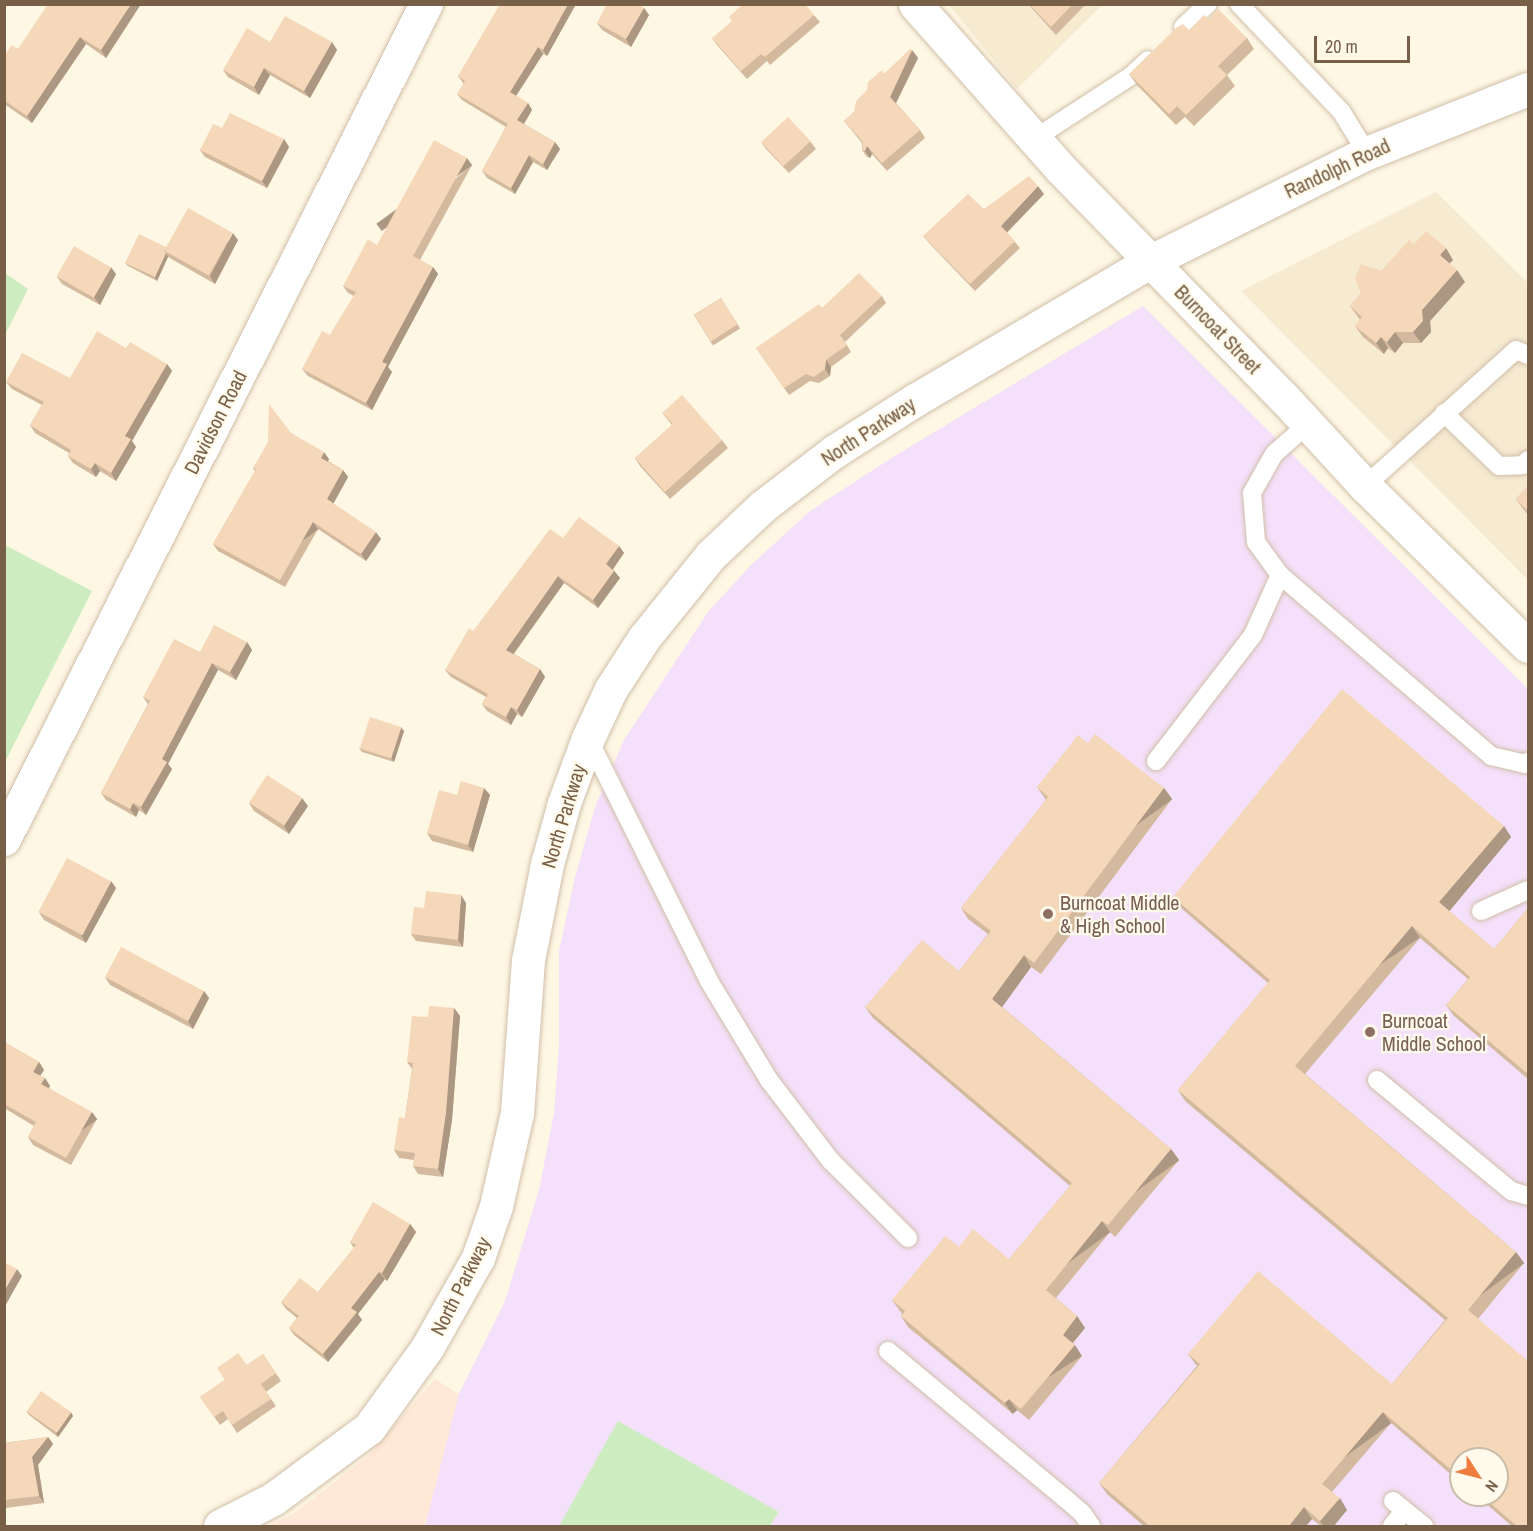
<!DOCTYPE html>
<html>
<head>
<meta charset="utf-8">
<style>
	body { margin:0 }
	#map { position:relative; width:1533px; height:1531px; overflow:hidden; background:#fef7e4; font-family:"Archivo Narrow",sans-serif }
	div>[style] { position:absolute }
	.residential>* { inset:0; background:#f6ead1 }
	.commercial>* { inset:0; background:#ffe8d6 }
	.education>* { inset:0; background:#f4e0fa }
	.green>* { inset:0; background:#cdedc1 }
	.roads { filter:drop-shadow(0 0 2px #d0bfa9) drop-shadow(0 0 2px #d0bfa9) }
	.service>* { height:18px; margin:-9px; padding:0 9px; transform-origin:9px; border-radius:9px; background:#fff }
	.minor>* { height:33px; margin:-16.5px; padding:0 16.5px; transform-origin:16.5px; border-radius:16.5px; background:#fff }
	.tertiary>* { height:33px; margin:-16.5px; padding:0 16.5px; transform-origin:16.5px; border-radius:16.5px; background:#fff }
	.secondary>* { height:33px; margin:-16.5px; padding:0 16.5px; transform-origin:16.5px; border-radius:16.5px; background:#fff }
	.wall>* { inset:0; background:#d3ba9f; transform-origin:0 0 }
	.shaded-wall>* { inset:0; background:#ac9782; transform-origin:0 0 }
	.building>* { inset:0; background:#f5d8b9; transform-origin:0 0 }
	.dots>* { width:16px; height:16px; translate:-50% -50%; box-sizing:border-box; border:3px solid #fffaeb; border-radius:50% }
	span { translate:-50% -50%; white-space:nowrap; text-align:center; line-height:1.15; -webkit-text-stroke:4.5px #fffaeb; paint-order:stroke }
	.street-label { font-size:20px; color:#785f47 }
	.education-label { font-size:20px; color:#785e54 }
	.left { translate:0 -50%; text-align:left }
	.frame { position:absolute; inset:0; border:6px solid #785f47; pointer-events:none }
	.north { position:absolute; left:1449px; top:1447px; width:60px; height:60px; box-sizing:border-box; background:#fffaeb; border:2px solid #c9bca9; border-radius:50%; rotate:126deg; font-size:16px; font-weight:700; line-height:24px; text-align:center; color:#785f47 }
	.north::after { content:''; display:block; margin:auto; width:21px; height:27px; background:#f07d40; clip-path:polygon(50% 0,100% 100%,50% 72%,0 100%) }
	.scale { position:absolute; left:1314px; top:36px; width:96px; height:27px; box-sizing:border-box; border:3px solid #785f47; border-top:0; padding-left:8px; font-size:18px; line-height:21px; white-space:nowrap; color:#785f47; -webkit-text-stroke:4px #fffaeb; paint-order:stroke }
</style>
</head>
<body>
<div id="map">
	<div class="residential">
		<i style="clip-path:polygon(949px 5px,1102px 5px,1017px 89px)"></i>
		<i style="clip-path:polygon(1436px 192px,1528px 283px,1528px 580px,1241px 291px)"></i>
	</div>
	<div class="commercial">
		<i style="clip-path:polygon(435px 1379px,459px 1394px,425px 1526px,269px 1526px,296px 1512px,367px 1457px)"></i>
	</div>
	<div class="education">
		<i style="clip-path:polygon(evenodd,1143px 306px,1528px 689px,1528px 1526px,425px 1526px,459px 1394px,505px 1301px,539px 1190px,554px 1113px,559px 1045px,559px 951px,575px 877px,595px 807px,624px 740px,708px 612px,751px 565px,810px 511px,893px 457px,1143px 306px,1461px 1459px,1497px 1459px,1497px 1495px,1461px 1495px,1461px 1459px)"></i>
	</div>
	<div class="green">
		<i style="clip-path:polygon(5px 273px,28px 289px,5px 335px)"></i>
		<i style="clip-path:polygon(5px 545px,92px 591px,5px 762px)"></i>
		<i style="clip-path:polygon(618px 1421px,779px 1512px,770px 1526px,559px 1526px)"></i>
	</div>
	<div class="roads">
		<div class="service">
			<i style="left:1239px;top:4px;width:148px;rotate:46.4deg"></i>
			<i style="left:1341px;top:111px;width:49px;rotate:58.2deg"></i>
			<i style="left:1183px;top:27px;width:34px;rotate:-43deg"></i>
			<i style="left:1034px;top:139px;width:116px;rotate:-33deg"></i>
			<i style="left:1131px;top:76px;width:23px;rotate:-43deg"></i>
			<i style="left:1444px;top:413px;width:76px;rotate:43.9deg"></i>
			<i style="left:1499px;top:466px;width:24px;rotate:-2deg"></i>
			<i style="left:1523px;top:465px;width:7px;rotate:-45deg"></i>
			<i style="left:1308px;top:424px;width:45px;rotate:138.6deg"></i>
			<i style="left:1274px;top:454px;width:45px;rotate:119.4deg"></i>
			<i style="left:1252px;top:493px;width:49px;rotate:85.3deg"></i>
			<i style="left:1256px;top:542px;width:41px;rotate:54deg"></i>
			<i style="left:1280px;top:575px;width:278px;rotate:40.6deg"></i>
			<i style="left:1491px;top:756px;width:35px;rotate:13deg"></i>
			<i style="left:1525px;top:764px;width:4px;rotate:-34deg"></i>
			<i style="left:1365px;top:486px;width:203px;rotate:-42deg"></i>
			<i style="left:1516px;top:350px;width:13px;rotate:23deg"></i>
			<i style="left:588px;top:738px;width:271px;rotate:63.5deg"></i>
			<i style="left:709px;top:981px;width:116px;rotate:58.8deg"></i>
			<i style="left:769px;top:1080px;width:102px;rotate:52.6deg"></i>
			<i style="left:831px;top:1161px;width:109px;rotate:45deg"></i>
			<i style="left:1156px;top:761px;width:159px;rotate:-52.4deg"></i>
			<i style="left:1253px;top:635px;width:66px;rotate:-65.8deg"></i>
			<i style="left:1481px;top:911px;width:51px;rotate:-24.1deg"></i>
			<i style="left:1377px;top:1080px;width:174px;rotate:39.6deg"></i>
			<i style="left:1511px;top:1191px;width:18px;rotate:16deg"></i>
			<i style="left:888px;top:1351px;width:233px;rotate:39.8deg"></i>
			<i style="left:1067px;top:1500px;width:20px;rotate:41deg"></i>
			<i style="left:1082px;top:1513px;width:16px;rotate:55deg"></i>
			<i style="left:1393px;top:1501px;width:40px;rotate:39deg"></i>
			<i style="left:1392px;top:1526px;width:19px;rotate:-51deg"></i>
		</div>
		<div class="minor">
			<i style="left:4px;top:839px;width:936px;rotate:-63.19deg"></i>
			<i style="left:220px;top:1526px;width:59px;rotate:-27deg"></i>
			<i style="left:273px;top:1499px;width:119px;rotate:-36.5deg"></i>
			<i style="left:369px;top:1428px;width:99px;rotate:-54.1deg"></i>
			<i style="left:427px;top:1348px;width:103px;rotate:-60.5deg"></i>
			<i style="left:478px;top:1258px;width:55px;rotate:-70.9deg"></i>
			<i style="left:496px;top:1206px;width:95px;rotate:-77.3deg"></i>
			<i style="left:517px;top:1113px;width:153px;rotate:-85.9deg"></i>
			<i style="left:528px;top:960px;width:98px;rotate:-78.8deg"></i>
			<i style="left:547px;top:864px;width:63px;rotate:-74.4deg"></i>
			<i style="left:564px;top:803px;width:69px;rotate:-69.7deg"></i>
			<i style="left:588px;top:738px;width:54px;rotate:-64.9deg"></i>
			<i style="left:611px;top:689px;width:61px;rotate:-57.1deg"></i>
			<i style="left:644px;top:638px;width:107px;rotate:-51.1deg"></i>
			<i style="left:711px;top:555px;width:71px;rotate:-43.3deg"></i>
			<i style="left:763px;top:506px;width:91px;rotate:-37.4deg"></i>
			<i style="left:835px;top:451px;width:95px;rotate:-32.5deg"></i>
			<i style="left:915px;top:400px;width:274px;rotate:-30.5deg"></i>
		</div>
		<div class="tertiary">
			<i style="left:1151px;top:261px;width:241px;rotate:-26.6deg"></i>
			<i style="left:1367px;top:153px;width:173px;rotate:-21.7deg"></i>
		</div>
		<div class="secondary">
			<i style="left:915px;top:4px;width:219px;rotate:48.5deg"></i>
			<i style="left:1060px;top:168px;width:322px;rotate:45.8deg"></i>
			<i style="left:1285px;top:399px;width:118px;rotate:47.4deg"></i>
			<i style="left:1365px;top:486px;width:228px;rotate:44.5deg"></i>
		</div>
	</div>
	<div class="wall">
		<i style="clip-path:polygon(141px 4px,106px 58px,86px 44px,32px 123px,4px 104px,4px 56px,18px 49px)"></i>
		<i style="clip-path:polygon(576px 4px,547px 56px,543px 54px,516px 96px,528px 103px,532px 110px,524px 124px,555px 142px,560px 149px,547px 170px,533px 162px,515px 194px,487px 178px,482px 171px,506px 127px,462px 100px,457px 94px,464px 84px,458px 76px)"></i>
		<i style="clip-path:polygon(1028px 4px,1086px 4px,1056px 35px)"></i>
		<i style="clip-path:polygon(644px 8px,649px 15px,631px 47px,602px 30px,597px 23px)"></i>
		<i style="clip-path:polygon(814px 15px,820px 22px,770px 65px,767px 61px,747px 79px,717px 45px,712px 38px)"></i>
		<i style="clip-path:polygon(1209px 19px,1247px 38px,1254px 49px,1227px 75px,1235px 86px,1194px 126px,1185px 117px,1176px 125px,1137px 85px,1129px 74px,1189px 30px)"></i>
		<i style="clip-path:polygon(270px 42px,332px 42px,337px 50px,310px 98px,270px 75px,259px 95px,228px 77px,223px 70px)"></i>
		<i style="clip-path:polygon(912px 50px,918px 58px,896px 103px,920px 130px,925px 138px,887px 171px,872px 154px,870px 158px,867px 157px,862px 150px,862px 143px,844px 121px,854px 112px,884px 74px)"></i>
		<i style="clip-path:polygon(222px 128px,284px 139px,289px 147px,267px 188px,205px 157px,200px 150px)"></i>
		<i style="clip-path:polygon(810px 141px,816px 149px,789px 173px,766px 149px,761px 142px)"></i>
		<i style="clip-path:polygon(472px 165px,420px 260px,433px 267px,438px 274px,388px 367px,392px 372px,372px 410px,308px 376px,302px 369px,330px 335px,354px 296px,348px 293px,343px 286px,377px 245px)"></i>
		<i style="clip-path:polygon(1044px 194px,1007px 233px,1020px 248px,975px 291px,929px 243px,923px 236px,984px 209px)"></i>
		<i style="clip-path:polygon(238px 240px,215px 284px,168px 257px,157px 281px,128px 266px,125px 263px,166px 247px)"></i>
		<i style="clip-path:polygon(1414px 244px,1453px 260px,1449px 264px,1465px 282px,1430px 321px,1431px 332px,1421px 343px,1403px 343px,1395px 353px,1388px 348px,1384px 354px,1363px 337px,1355px 326px,1360px 320px,1350px 306px,1381px 271px)"></i>
		<i style="clip-path:polygon(116px 274px,100px 305px,62px 284px,57px 277px)"></i>
		<i style="clip-path:polygon(882px 296px,886px 303px,845px 342px,851px 352px,831px 367px,830px 376px,819px 383px,810px 381px,789px 395px,756px 348px,822px 308px)"></i>
		<i style="left:721px;top:298px;width:36px;height:32px;rotate:58deg"></i>
		<i style="clip-path:polygon(126px 348px,167px 364px,172px 371px,132px 441px,136px 447px,116px 481px,100px 471px,96px 477px,73px 463px,68px 456px,69px 453px,35px 433px,30px 425px,42px 405px,12px 389px,6px 382px,70px 378px)"></i>
		<i style="clip-path:polygon(662px 413px,722px 440px,728px 448px,670px 499px,640px 466px,635px 458px,672px 425px)"></i>
		<i style="clip-path:polygon(291px 433px,329px 459px,328px 461px,343px 470px,348px 477px,333px 504px,381px 539px,366px 561px,318px 529px,285px 587px,218px 551px,213px 544px,255px 471px,253px 468px)"></i>
		<i style="clip-path:polygon(1528px 486px,1528px 515px,1524px 510px,1516px 499px)"></i>
		<i style="clip-path:polygon(563px 538px,619px 546px,624px 553px,613px 569px,620px 578px,598px 608px,564px 583px,514px 654px,540px 669px,545px 677px,522px 717px,517px 714px,511px 725px,487px 711px,482px 704px,486px 697px,451px 677px,445px 670px)"></i>
		<i style="clip-path:polygon(247px 642px,252px 650px,236px 680px,218px 670px,168px 764px,172px 769px,146px 815px,139px 810px,136px 817px,106px 800px,101px 793px,148px 704px,143px 697px)"></i>
		<i style="clip-path:polygon(404px 731px,394px 762px,362px 752px,359px 748px)"></i>
		<i style="clip-path:polygon(1088px 743px,1164px 788px,1172px 799px,1041px 974px,1031px 967px,1002px 1007px,1171px 1149px,1179px 1160px,1115px 1237px,1110px 1232px,1056px 1298px,1077px 1316px,1085px 1328px,1073px 1343px,1082px 1356px,1029px 1420px,1017px 1410px,1013px 1414px,908px 1327px,901px 1316px,902px 1314px,900px 1311px,892px 1300px,959px 1247px,1009px 1259px,1070px 1186px,873px 1018px,865px 1007px,959px 971px,988px 934px,968px 919px,961px 908px,1046px 800px,1037px 787px)"></i>
		<i style="clip-path:polygon(484px 788px,490px 795px,473px 852px,432px 841px,427px 833px,457px 795px)"></i>
		<i style="clip-path:polygon(249px 803px,308px 806px,289px 834px,254px 811px)"></i>
		<i style="clip-path:polygon(1504px 826px,1511px 837px,1449px 911px,1494px 949px,1528px 908px,1528px 1079px,1454px 1016px,1446px 1005px,1468px 979px,1420px 938px,1305px 1074px,1516px 1252px,1524px 1263px,1478px 1319px,1528px 1527px,1513px 1527px,1476px 1495px,1497px 1495px,1461px 1459px,1461px 1483px,1391px 1423px,1332px 1492px,1347px 1510px,1333px 1527px,1322px 1527px,1312px 1519px,1305px 1527px,1145px 1527px,1107px 1494px,1099px 1483px,1197px 1366px,1188px 1354px,1392px 1384px,1445px 1320px,1185px 1101px,1178px 1090px,1268px 983px,1181px 908px,1173px 897px)"></i>
		<i style="clip-path:polygon(111px 881px,116px 888px,86px 943px,44px 920px,39px 912px)"></i>
		<i style="clip-path:polygon(466px 903px,463px 947px,416px 941px,411px 934px,424px 908px)"></i>
		<i style="clip-path:polygon(105px 977px,204px 991px,209px 998px,193px 1029px,110px 985px)"></i>
		<i style="clip-path:polygon(454px 1008px,460px 1016px,452px 1120px,443px 1177px,418px 1174px,413px 1166px,414px 1160px,399px 1158px,394px 1150px,405px 1118px,412px 1069px,407px 1062px,428px 1017px)"></i>
		<i style="clip-path:polygon(4px 1042px,39px 1062px,44px 1070px,40px 1076px,45px 1078px,50px 1086px,49px 1088px,97px 1119px,71px 1165px,33px 1145px,28px 1137px,34px 1126px,4px 1108px)"></i>
		<i style="clip-path:polygon(410px 1224px,416px 1232px,387px 1281px,385px 1279px,358px 1314px,362px 1320px,328px 1362px,294px 1335px,289px 1328px,297px 1318px,286px 1309px,281px 1302px,318px 1292px,354px 1248px,350px 1242px)"></i>
		<i style="clip-path:polygon(263px 1354px,281px 1381px,266px 1392px,276px 1406px,237px 1433px,228px 1419px,220px 1425px,200px 1397px)"></i>
		<i style="clip-path:polygon(26px 1411px,73px 1416px,58px 1437px,29px 1415px)"></i>
		<i style="clip-path:polygon(48px 1437px,53px 1444px,38px 1465px,44px 1503px,6px 1508px,4px 1511px,4px 1443px)"></i>
	</div>
	<div class="shaded-wall">
		<i style="clip-path:polygon(131px 4px,141px 4px,106px 58px,101px 50px)"></i>
		<i style="clip-path:polygon(568px 4px,576px 4px,547px 56px,543px 50px)"></i>
		<i style="clip-path:polygon(644px 8px,649px 15px,631px 47px,626px 39px)"></i>
		<i style="clip-path:polygon(80px 37px,86px 44px,32px 123px,27px 116px)"></i>
		<i style="clip-path:polygon(332px 42px,337px 50px,310px 98px,304px 91px)"></i>
		<i style="clip-path:polygon(538px 47px,543px 54px,514px 99px,510px 92px)"></i>
		<i style="clip-path:polygon(912px 50px,918px 58px,895px 105px,890px 97px)"></i>
		<i style="clip-path:polygon(264px 68px,270px 75px,259px 95px,254px 87px)"></i>
		<i style="clip-path:polygon(528px 103px,532px 110px,522px 127px,517px 120px)"></i>
		<i style="clip-path:polygon(284px 139px,289px 147px,267px 188px,262px 181px)"></i>
		<i style="clip-path:polygon(555px 142px,560px 149px,547px 170px,543px 164px)"></i>
		<i style="clip-path:polygon(867px 146px,872px 154px,870px 158px,865px 151px)"></i>
		<i style="clip-path:polygon(529px 155px,533px 162px,515px 194px,511px 188px)"></i>
		<i style="left:467px;top:158px;width:9px;height:112px;rotate:54deg"></i>
		<i style="clip-path:polygon(1038px 186px,1044px 194px,1006px 233px,1001px 226px)"></i>
		<i style="clip-path:polygon(233px 233px,238px 240px,215px 284px,210px 276px)"></i>
		<i style="clip-path:polygon(1446px 248px,1453px 260px,1447px 266px,1440px 255px)"></i>
		<i style="clip-path:polygon(166px 253px,168px 257px,157px 281px,155px 277px)"></i>
		<i style="clip-path:polygon(111px 267px,116px 274px,100px 305px,94px 297px)"></i>
		<i style="clip-path:polygon(433px 267px,438px 274px,388px 367px,392px 372px,372px 410px,366px 403px,382px 362px)"></i>
		<i style="clip-path:polygon(1457px 270px,1465px 282px,1430px 321px,1431px 332px,1421px 343px,1413px 332px,1422px 310px)"></i>
		<i style="clip-path:polygon(1395px 332px,1403px 343px,1395px 353px,1387px 342px)"></i>
		<i style="clip-path:polygon(1381px 337px,1388px 348px,1384px 354px,1376px 343px)"></i>
		<i style="clip-path:polygon(826px 360px,831px 367px,830px 376px,825px 369px)"></i>
		<i style="clip-path:polygon(167px 364px,172px 371px,132px 441px,136px 447px,116px 481px,111px 473px,125px 436px)"></i>
		<i style="clip-path:polygon(324px 452px,329px 459px,326px 465px,321px 458px)"></i>
		<i style="clip-path:polygon(95px 463px,100px 471px,96px 477px,91px 469px)"></i>
		<i style="clip-path:polygon(343px 470px,348px 477px,332px 506px,327px 499px)"></i>
		<i style="left:313px;top:522px;width:9px;height:67px;rotate:54deg"></i>
		<i style="clip-path:polygon(376px 532px,381px 539px,366px 561px,361px 554px)"></i>
		<i style="clip-path:polygon(619px 546px,624px 553px,611px 572px,606px 564px)"></i>
		<i style="clip-path:polygon(614px 571px,620px 578px,598px 608px,593px 600px)"></i>
		<i style="clip-path:polygon(558px 576px,564px 583px,511px 657px,506px 650px)"></i>
		<i style="clip-path:polygon(247px 642px,252px 650px,236px 680px,230px 672px)"></i>
		<i style="clip-path:polygon(212px 663px,218px 670px,168px 764px,172px 769px,146px 815px,141px 807px,162px 759px)"></i>
		<i style="clip-path:polygon(540px 669px,545px 677px,522px 717px,517px 710px)"></i>
		<i style="clip-path:polygon(511px 707px,517px 714px,511px 725px,506px 717px)"></i>
		<i style="clip-path:polygon(401px 727px,404px 731px,394px 762px,391px 758px)"></i>
		<i style="clip-path:polygon(484px 788px,490px 795px,473px 852px,468px 845px)"></i>
		<i style="left:1164px;top:788px;width:14px;height:218px;rotate:54deg"></i>
		<i style="clip-path:polygon(302px 798px,308px 806px,289px 834px,284px 826px)"></i>
		<i style="clip-path:polygon(133px 803px,139px 810px,136px 817px,130px 809px)"></i>
		<i style="clip-path:polygon(1504px 826px,1511px 837px,1447px 914px,1439px 902px)"></i>
		<i style="clip-path:polygon(111px 881px,116px 888px,86px 943px,81px 935px)"></i>
		<i style="clip-path:polygon(461px 895px,466px 903px,463px 947px,458px 940px)"></i>
		<i style="left:1412px;top:926px;width:14px;height:182px;rotate:56deg"></i>
		<i style="clip-path:polygon(1024px 955px,1031px 967px,1000px 1010px,992px 999px)"></i>
		<i style="clip-path:polygon(204px 991px,209px 998px,193px 1029px,188px 1021px)"></i>
		<i style="clip-path:polygon(454px 1008px,460px 1016px,452px 1120px,443px 1177px,438px 1169px)"></i>
		<i style="clip-path:polygon(39px 1062px,44px 1070px,38px 1079px,33px 1072px)"></i>
		<i style="clip-path:polygon(45px 1078px,50px 1086px,46px 1091px,41px 1084px)"></i>
		<i style="left:92px;top:1112px;width:9px;height:53px;rotate:54deg"></i>
		<i style="left:1171px;top:1149px;width:14px;height:99px;rotate:54deg"></i>
		<i style="left:1102px;top:1221px;width:14px;height:89px;rotate:54deg"></i>
		<i style="clip-path:polygon(410px 1224px,416px 1232px,387px 1281px,382px 1273px)"></i>
		<i style="left:1516px;top:1252px;width:14px;height:75px;rotate:54deg"></i>
		<i style="clip-path:polygon(17px 1269px,22px 1276px,4px 1308px,4px 1291px)"></i>
		<i style="clip-path:polygon(379px 1272px,385px 1279px,358px 1314px,362px 1320px,328px 1362px,323px 1354px,351px 1308px)"></i>
		<i style="clip-path:polygon(1077px 1316px,1085px 1328px,1070px 1346px,1063px 1335px)"></i>
		<i style="left:1075px;top:1345px;width:13px;height:84px;rotate:58deg"></i>
		<i style="left:1009px;top:1399px;width:14px;height:6px;rotate:54deg"></i>
		<i style="clip-path:polygon(71px 1412px,73px 1416px,58px 1437px,56px 1433px)"></i>
		<i style="left:1383px;top:1412px;width:14px;height:94px;rotate:54deg"></i>
		<i style="clip-path:polygon(48px 1437px,53px 1444px,38px 1465px,44px 1503px,39px 1496px,32px 1457px)"></i>
		<i style="clip-path:polygon(1340px 1498px,1347px 1510px,1333px 1527px,1324px 1527px,1320px 1521px)"></i>
		<i style="clip-path:polygon(1304px 1507px,1312px 1519px,1305px 1527px,1288px 1527px)"></i>
	</div>
	<div class="building">
		<i style="clip-path:polygon(48px 4px,131px 4px,101px 50px,80px 37px,27px 116px,4px 100px,4px 56px,12px 45px,18px 49px)"></i>
		<i style="clip-path:polygon(500px 4px,568px 4px,543px 50px,538px 47px,510px 92px,528px 103px,517px 120px,555px 142px,543px 164px,529px 155px,511px 188px,482px 171px,508px 124px,457px 94px,465px 81px,458px 76px)"></i>
		<i style="clip-path:polygon(607px 4px,638px 4px,644px 8px,626px 39px,597px 23px)"></i>
		<i style="clip-path:polygon(743px 4px,805px 4px,814px 15px,765px 57px,761px 54px,741px 71px,712px 38px,732px 21px,729px 17px)"></i>
		<i style="clip-path:polygon(1029px 4px,1073px 4px,1051px 27px)"></i>
		<i style="clip-path:polygon(1218px 9px,1247px 38px,1218px 66px,1227px 75px,1186px 115px,1177px 106px,1169px 114px,1129px 74px,1177px 27px,1183px 24px,1189px 30px,1204px 15px,1209px 19px)"></i>
		<i style="clip-path:polygon(285px 16px,332px 42px,304px 91px,264px 68px,254px 87px,223px 70px,247px 28px,270px 42px)"></i>
		<i style="clip-path:polygon(910px 49px,912px 50px,890px 97px,920px 130px,882px 163px,867px 146px,865px 151px,862px 150px,863px 142px,844px 121px,854px 112px,856px 101px,867px 90px,868px 82px,882px 70px,884px 74px)"></i>
		<i style="clip-path:polygon(230px 113px,284px 139px,262px 181px,200px 150px,213px 124px,222px 128px)"></i>
		<i style="left:788px;top:117px;width:33px;height:37px;rotate:47deg"></i>
		<i style="clip-path:polygon(434px 140px,467px 158px,413px 256px,433px 267px,382px 362px,387px 364px,366px 403px,302px 369px,322px 331px,330px 335px,356px 292px,343px 286px,368px 239px,377px 245px)"></i>
		<i style="clip-path:polygon(1029px 176px,1038px 186px,1001px 226px,1015px 241px,970px 284px,923px 236px,968px 194px,984px 209px)"></i>
		<i style="left:188px;top:208px;width:51px;height:49px;rotate:29deg"></i>
		<i style="clip-path:polygon(1426px 231px,1446px 248px,1440px 255px,1457px 270px,1422px 310px,1423px 321px,1413px 332px,1395px 332px,1387px 342px,1381px 337px,1376px 343px,1355px 326px,1362px 317px,1350px 306px,1361px 293px,1355px 279px,1361px 264px,1381px 271px,1409px 240px,1414px 244px)"></i>
		<i style="clip-path:polygon(139px 234px,166px 247px,164px 251px,166px 253px,155px 277px,125px 263px)"></i>
		<i style="left:74px;top:246px;width:43px;height:35px;rotate:30deg"></i>
		<i style="clip-path:polygon(859px 273px,882px 296px,840px 335px,847px 345px,826px 360px,825px 369px,814px 377px,806px 374px,784px 388px,756px 348px,819px 304px,822px 308px)"></i>
		<i style="left:721px;top:298px;width:31px;height:32px;rotate:57deg"></i>
		<i style="clip-path:polygon(97px 331px,126px 348px,130px 342px,167px 364px,125px 436px,131px 439px,111px 473px,95px 463px,91px 469px,68px 456px,71px 450px,30px 425px,44px 402px,6px 382px,22px 353px,70px 378px)"></i>
		<i style="clip-path:polygon(682px 395px,722px 440px,665px 492px,635px 458px,673px 424px,662px 413px)"></i>
		<i style="clip-path:polygon(269px 404px,291px 433px,324px 452px,321px 458px,343px 470px,327px 499px,376px 532px,361px 554px,313px 522px,280px 580px,213px 544px,256px 469px,253px 468px,268px 442px)"></i>
		<i style="clip-path:polygon(1528px 486px,1528px 511px,1516px 499px)"></i>
		<i style="clip-path:polygon(579px 517px,619px 546px,606px 564px,614px 571px,593px 600px,558px 576px,506px 650px,540px 669px,517px 710px,511px 707px,506px 717px,482px 704px,488px 694px,445px 670px,469px 628px,473px 631px,550px 529px,563px 538px)"></i>
		<i style="clip-path:polygon(214px 625px,247px 642px,230px 672px,212px 663px,162px 759px,167px 762px,141px 807px,133px 803px,130px 809px,101px 793px,150px 701px,143px 697px,174px 639px,200px 652px)"></i>
		<i style="clip-path:polygon(1342px 689px,1504px 826px,1439px 902px,1494px 949px,1528px 908px,1528px 1074px,1446px 1005px,1470px 977px,1412px 926px,1295px 1066px,1516px 1252px,1468px 1310px,1528px 1361px,1528px 1527px,1518px 1527px,1481px 1495px,1497px 1495px,1497px 1459px,1461px 1459px,1461px 1478px,1383px 1412px,1322px 1484px,1340px 1498px,1320px 1521px,1304px 1507px,1288px 1527px,1151px 1527px,1099px 1483px,1200px 1364px,1188px 1354px,1258px 1271px,1392px 1384px,1448px 1318px,1178px 1090px,1270px 980px,1173px 897px)"></i>
		<i style="left:370px;top:717px;width:33px;height:33px;rotate:18deg"></i>
		<i style="clip-path:polygon(1095px 734px,1164px 788px,1034px 963px,1024px 955px,992px 999px,1171px 1149px,1108px 1225px,1102px 1221px,1046px 1290px,1077px 1316px,1063px 1335px,1075px 1345px,1021px 1409px,1009px 1399px,1005px 1403px,901px 1316px,905px 1311px,892px 1300px,945px 1236px,959px 1247px,973px 1229px,1009px 1259px,1072px 1183px,865px 1007px,922px 940px,959px 971px,991px 931px,961px 908px,1048px 797px,1037px 787px,1078px 735px,1088px 743px)"></i>
		<i style="left:267px;top:775px;width:42px;height:33px;rotate:33deg"></i>
		<i style="clip-path:polygon(461px 781px,484px 788px,468px 845px,427px 833px,439px 790px,457px 795px)"></i>
		<i style="left:67px;top:858px;width:50px;height:61px;rotate:28deg"></i>
		<i style="clip-path:polygon(426px 891px,461px 895px,458px 940px,411px 934px,414px 907px,424px 908px)"></i>
		<i style="left:121px;top:947px;width:94px;height:34px;rotate:28deg"></i>
		<i style="clip-path:polygon(429px 1006px,454px 1008px,446px 1113px,438px 1169px,413px 1166px,415px 1153px,394px 1150px,399px 1117px,405px 1118px,413px 1063px,407px 1062px,412px 1016px,428px 1017px)"></i>
		<i style="clip-path:polygon(4px 1042px,39px 1062px,33px 1072px,45px 1078px,41px 1084px,92px 1112px,66px 1158px,28px 1137px,36px 1122px,4px 1104px)"></i>
		<i style="clip-path:polygon(373px 1202px,410px 1224px,382px 1273px,379px 1272px,351px 1308px,357px 1312px,323px 1354px,289px 1328px,299px 1316px,281px 1302px,300px 1278px,318px 1292px,356px 1245px,350px 1242px)"></i>
		<i style="clip-path:polygon(4px 1262px,17px 1269px,4px 1291px)"></i>
		<i style="clip-path:polygon(238px 1353px,247px 1365px,263px 1354px,276px 1373px,261px 1384px,271px 1399px,232px 1425px,223px 1411px,214px 1417px,200px 1397px,225px 1380px,217px 1368px)"></i>
		<i style="left:41px;top:1391px;width:37px;height:25px;rotate:35deg"></i>
		<i style="clip-path:polygon(48px 1437px,32px 1457px,39px 1496px,4px 1500px,4px 1443px)"></i>
	</div>
	<div class="dots">
		<i style="left:1048px;top:914px;background:#8d6e63"></i>
		<i style="left:1370px;top:1032px;background:#8d6e63"></i>
	</div>
	<div class="street-label">
		<span style="left:1337px;top:168px;rotate:-25deg">Randolph Road</span>
		<span style="left:1218px;top:329px;rotate:46deg">Burncoat Street</span>
		<span style="left:215px;top:422px;rotate:-63deg">Davidson Road</span>
		<span style="left:868px;top:431px;rotate:-33deg">North Parkway</span>
		<span style="left:563px;top:816px;rotate:-73deg">North Parkway</span>
		<span style="left:460px;top:1286px;rotate:-63deg">North Parkway</span>
	</div>
	<div class="education-label">
		<span class="left" style="left:1060px;top:914px">Burncoat Middle<br>&amp; High School</span>
		<span class="left" style="left:1382px;top:1032px">Burncoat<br>Middle School</span>
	</div>
	<div class="frame"></div>
	<div class="north">N</div>
	<div class="scale">20 m</div>
</div>
</body>
</html>
